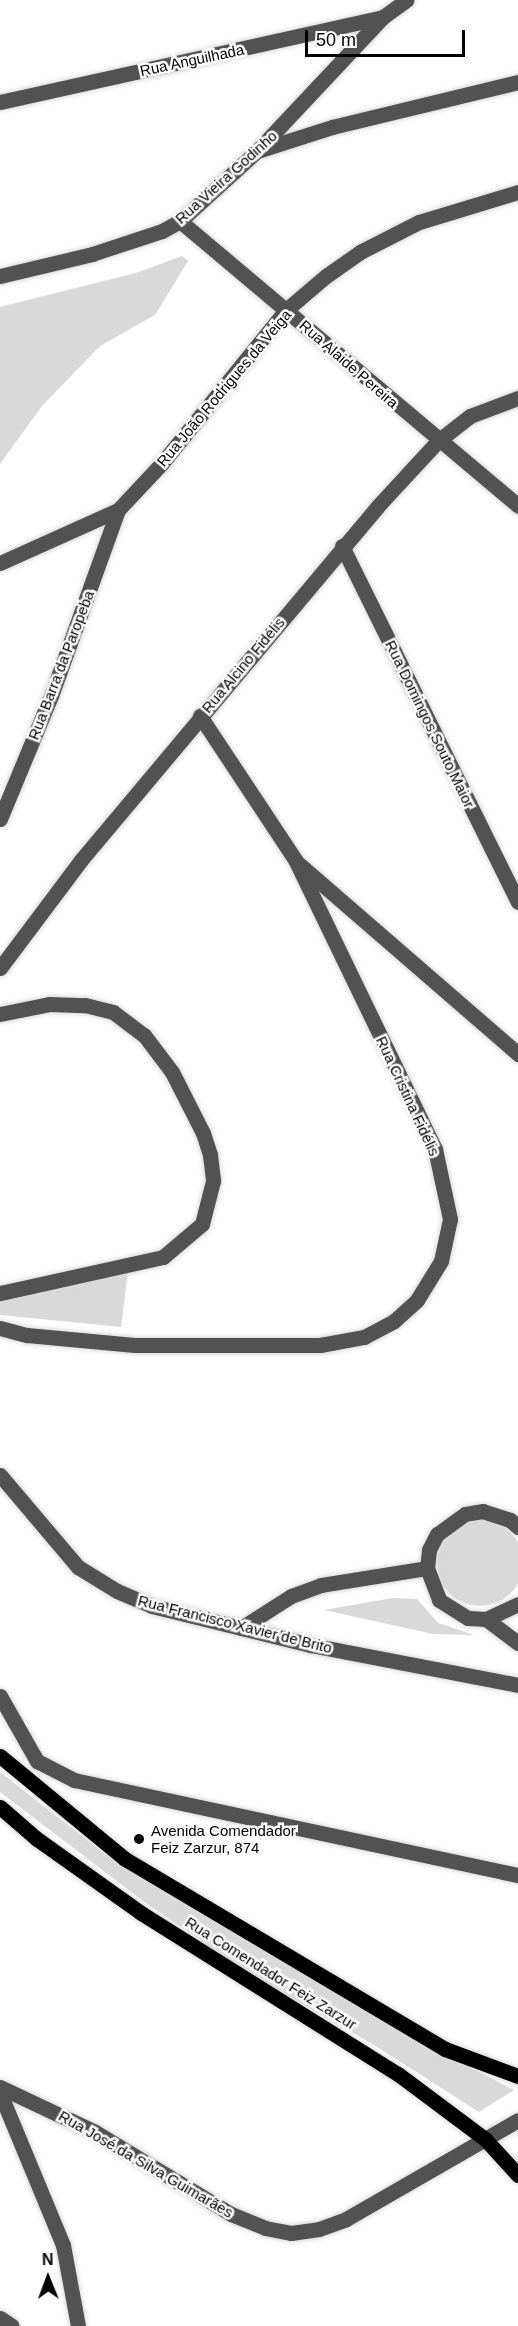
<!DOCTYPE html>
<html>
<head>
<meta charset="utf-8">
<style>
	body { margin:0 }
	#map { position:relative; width:518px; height:2326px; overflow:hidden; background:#fff; font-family:Arial,sans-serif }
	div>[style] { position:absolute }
	.green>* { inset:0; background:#d9d9d9 }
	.round { border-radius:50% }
	.roads { filter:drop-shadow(0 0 2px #dbdbdb) drop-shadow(0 0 2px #dbdbdb) }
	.minor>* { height:15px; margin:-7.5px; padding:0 7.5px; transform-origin:7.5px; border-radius:7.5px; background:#525252 }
	.major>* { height:15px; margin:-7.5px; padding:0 7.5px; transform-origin:7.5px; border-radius:7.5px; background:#000 }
	.dots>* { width:16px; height:16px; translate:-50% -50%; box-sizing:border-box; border:3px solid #fff; border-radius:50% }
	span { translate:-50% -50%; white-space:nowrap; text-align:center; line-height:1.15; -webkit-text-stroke:5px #fff; paint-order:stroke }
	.street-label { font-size:15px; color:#000 }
	.poi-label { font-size:15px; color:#000 }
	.left { translate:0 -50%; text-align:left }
	.north { position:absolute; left:18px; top:2248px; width:60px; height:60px; -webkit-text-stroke:4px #fff; paint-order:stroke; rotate:359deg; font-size:16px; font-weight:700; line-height:24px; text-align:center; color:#000 }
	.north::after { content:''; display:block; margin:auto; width:21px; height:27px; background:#000; clip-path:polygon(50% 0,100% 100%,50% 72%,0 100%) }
	.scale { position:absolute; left:305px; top:30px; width:160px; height:27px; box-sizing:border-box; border:3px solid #000; border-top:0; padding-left:8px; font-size:18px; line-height:21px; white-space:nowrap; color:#000; -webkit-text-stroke:4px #fff; paint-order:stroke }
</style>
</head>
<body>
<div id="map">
	<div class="green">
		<i style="clip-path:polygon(182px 256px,188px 261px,155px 315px,100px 346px,42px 406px,0 464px,0 307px,136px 273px)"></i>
		<i style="clip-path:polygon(128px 1271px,121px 1327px,0 1315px,0 1296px)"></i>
		<i class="round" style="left:437px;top:1520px;width:86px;height:86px"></i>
		<i style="clip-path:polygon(393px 1598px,417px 1599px,438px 1623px,474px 1635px,433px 1634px,324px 1610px)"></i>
		<i style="clip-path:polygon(0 1772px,106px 1855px,411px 2037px,514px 2090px,479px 2112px,374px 2045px,253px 1976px,143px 1901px,0 1792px)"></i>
	</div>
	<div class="roads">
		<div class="minor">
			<i style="left:0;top:102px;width:392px;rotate:-12.5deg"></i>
			<i style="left:260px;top:150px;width:76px;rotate:-17.7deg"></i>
			<i style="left:332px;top:127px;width:191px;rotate:-13.6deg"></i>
			<i style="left:180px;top:221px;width:442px;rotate:40.1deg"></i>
			<i style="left:0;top:276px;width:95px;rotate:-13.4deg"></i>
			<i style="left:92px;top:254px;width:74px;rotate:-18.2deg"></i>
			<i style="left:162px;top:231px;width:21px;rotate:-29deg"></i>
			<i style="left:180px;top:221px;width:104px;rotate:-42.3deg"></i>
			<i style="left:257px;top:151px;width:184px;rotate:-46.8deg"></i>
			<i style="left:383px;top:17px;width:29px;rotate:-36deg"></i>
			<i style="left:342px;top:546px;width:397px;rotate:63.7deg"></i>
			<i style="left:0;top:563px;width:129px;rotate:-24.2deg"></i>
			<i style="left:118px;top:510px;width:64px;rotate:-46.9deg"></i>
			<i style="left:162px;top:463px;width:197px;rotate:-51deg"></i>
			<i style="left:286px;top:310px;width:52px;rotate:-40.4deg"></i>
			<i style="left:326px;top:276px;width:42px;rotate:-35.2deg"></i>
			<i style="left:360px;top:252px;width:66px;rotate:-27deg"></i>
			<i style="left:419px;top:222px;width:103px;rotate:-16.9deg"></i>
			<i style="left:0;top:819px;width:133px;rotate:-67.5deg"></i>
			<i style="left:51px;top:696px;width:198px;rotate:-70.2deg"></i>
			<i style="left:300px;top:865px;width:289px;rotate:40.9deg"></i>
			<i style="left:0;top:968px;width:135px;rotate:-53.1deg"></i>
			<i style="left:81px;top:860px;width:461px;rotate:-50deg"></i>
			<i style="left:377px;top:507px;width:90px;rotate:-47.3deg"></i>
			<i style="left:438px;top:441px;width:41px;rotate:-38deg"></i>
			<i style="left:470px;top:416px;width:51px;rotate:-20.6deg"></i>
			<i style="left:0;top:1014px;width:50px;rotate:-11.5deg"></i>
			<i style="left:49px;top:1004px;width:36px;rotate:2deg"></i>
			<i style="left:85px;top:1005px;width:29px;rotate:14deg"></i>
			<i style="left:113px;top:1012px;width:39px;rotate:37deg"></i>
			<i style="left:144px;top:1035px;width:46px;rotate:52.9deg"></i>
			<i style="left:172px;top:1072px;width:68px;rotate:63.1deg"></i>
			<i style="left:203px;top:1133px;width:23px;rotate:72deg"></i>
			<i style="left:210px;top:1155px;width:26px;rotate:83deg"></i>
			<i style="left:213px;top:1181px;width:44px;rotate:104.3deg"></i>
			<i style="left:202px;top:1224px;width:51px;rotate:139.8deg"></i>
			<i style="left:163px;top:1257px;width:167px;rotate:167.5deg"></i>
			<i style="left:0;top:1328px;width:28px;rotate:15deg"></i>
			<i style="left:27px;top:1335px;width:108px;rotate:5.3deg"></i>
			<i style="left:135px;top:1345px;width:185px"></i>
			<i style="left:320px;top:1345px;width:45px;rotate:-10.3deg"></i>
			<i style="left:364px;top:1337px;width:34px;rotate:-28deg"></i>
			<i style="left:394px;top:1321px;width:31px;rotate:-42deg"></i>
			<i style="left:417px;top:1300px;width:46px;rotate:-58.4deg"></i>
			<i style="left:441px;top:1261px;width:43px;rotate:-77.9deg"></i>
			<i style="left:450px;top:1219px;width:72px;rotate:-102.1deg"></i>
			<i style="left:435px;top:1149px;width:320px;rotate:-115.8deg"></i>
			<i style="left:296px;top:861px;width:174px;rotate:-123.5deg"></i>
			<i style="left:0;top:1475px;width:121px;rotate:49.7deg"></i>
			<i style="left:78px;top:1567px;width:46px;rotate:31.6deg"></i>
			<i style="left:117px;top:1591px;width:38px;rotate:23deg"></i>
			<i style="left:152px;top:1606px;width:164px;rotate:13.8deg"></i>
			<i style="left:311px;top:1645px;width:211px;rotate:10.9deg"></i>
			<i style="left:518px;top:1527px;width:11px;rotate:-139deg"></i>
			<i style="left:510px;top:1520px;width:28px;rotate:-162deg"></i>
			<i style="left:483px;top:1511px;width:18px;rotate:171deg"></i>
			<i style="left:465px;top:1514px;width:34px;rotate:144deg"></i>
			<i style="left:437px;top:1534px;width:18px;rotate:117deg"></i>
			<i style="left:429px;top:1550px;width:18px;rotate:96deg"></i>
			<i style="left:427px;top:1568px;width:34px;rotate:69deg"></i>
			<i style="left:439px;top:1600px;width:34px;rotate:32deg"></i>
			<i style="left:468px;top:1618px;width:18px;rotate:3deg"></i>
			<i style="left:486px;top:1619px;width:35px;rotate:-25deg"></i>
			<i style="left:486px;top:1619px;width:40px;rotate:37deg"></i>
			<i style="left:241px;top:1628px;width:59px;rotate:-32.6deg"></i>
			<i style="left:291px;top:1596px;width:32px;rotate:-20deg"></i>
			<i style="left:321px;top:1585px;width:107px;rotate:-9.1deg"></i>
			<i style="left:0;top:1696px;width:75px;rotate:60.4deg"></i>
			<i style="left:37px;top:1761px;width:42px;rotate:27.2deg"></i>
			<i style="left:74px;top:1780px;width:454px;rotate:12.1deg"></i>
			<i style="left:0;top:2087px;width:105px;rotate:25.3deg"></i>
			<i style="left:95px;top:2132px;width:159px;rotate:31.1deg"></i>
			<i style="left:231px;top:2214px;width:37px;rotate:22deg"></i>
			<i style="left:265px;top:2228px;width:26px;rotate:11deg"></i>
			<i style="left:291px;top:2233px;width:28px;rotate:-8deg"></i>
			<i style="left:319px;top:2229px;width:29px;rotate:-20deg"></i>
			<i style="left:346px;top:2219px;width:198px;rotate:-29.9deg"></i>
			<i style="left:0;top:2093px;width:165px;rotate:67.5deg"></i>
			<i style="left:63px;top:2245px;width:82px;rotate:79.5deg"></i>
			<i style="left:0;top:2318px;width:14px;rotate:34deg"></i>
		</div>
		<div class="major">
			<i style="left:0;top:1756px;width:162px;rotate:39.5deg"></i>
			<i style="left:125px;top:1859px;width:372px;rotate:30.7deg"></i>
			<i style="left:445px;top:2049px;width:78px;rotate:20.3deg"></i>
			<i style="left:0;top:1807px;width:49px;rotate:40.9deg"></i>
			<i style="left:37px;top:1839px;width:128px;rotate:35.4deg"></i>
			<i style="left:141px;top:1913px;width:303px;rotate:32.1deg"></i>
			<i style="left:398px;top:2074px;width:109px;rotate:36.8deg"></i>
			<i style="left:485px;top:2139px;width:49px;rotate:47.5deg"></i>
		</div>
	</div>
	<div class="dots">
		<i style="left:139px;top:1839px;background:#000"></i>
	</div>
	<div class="street-label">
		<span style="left:192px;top:60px;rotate:-12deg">Rua Anguilhada</span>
		<span style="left:226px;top:177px;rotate:-42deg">Rua Vieira Godinho</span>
		<span style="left:349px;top:364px;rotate:41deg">Rua Alaide Pereira</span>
		<span style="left:224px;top:388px;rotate:-50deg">Rua João Rodrigues da Veiga</span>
		<span style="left:61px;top:665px;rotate:-69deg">Rua Barra da Paropeba</span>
		<span style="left:243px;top:665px;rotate:-50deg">Rua Alcino Fidélis</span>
		<span style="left:430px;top:724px;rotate:64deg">Rua Domingos Souto Maior</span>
		<span style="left:408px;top:1096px;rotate:65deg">Rua Cristina Fidélis</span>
		<span style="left:235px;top:1624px;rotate:14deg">Rua Francisco Xavier de Brito</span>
		<span style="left:271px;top:1973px;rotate:32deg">Rua Comendador Feiz Zarzur</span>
		<span style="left:146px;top:2164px;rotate:30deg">Rua José da Silva Guimarães</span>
	</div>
	<div class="poi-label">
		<span class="left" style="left:151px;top:1839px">Avenida Comendador<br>Feiz Zarzur, 874</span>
	</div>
	<div class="north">N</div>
	<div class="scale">50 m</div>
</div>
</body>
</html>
